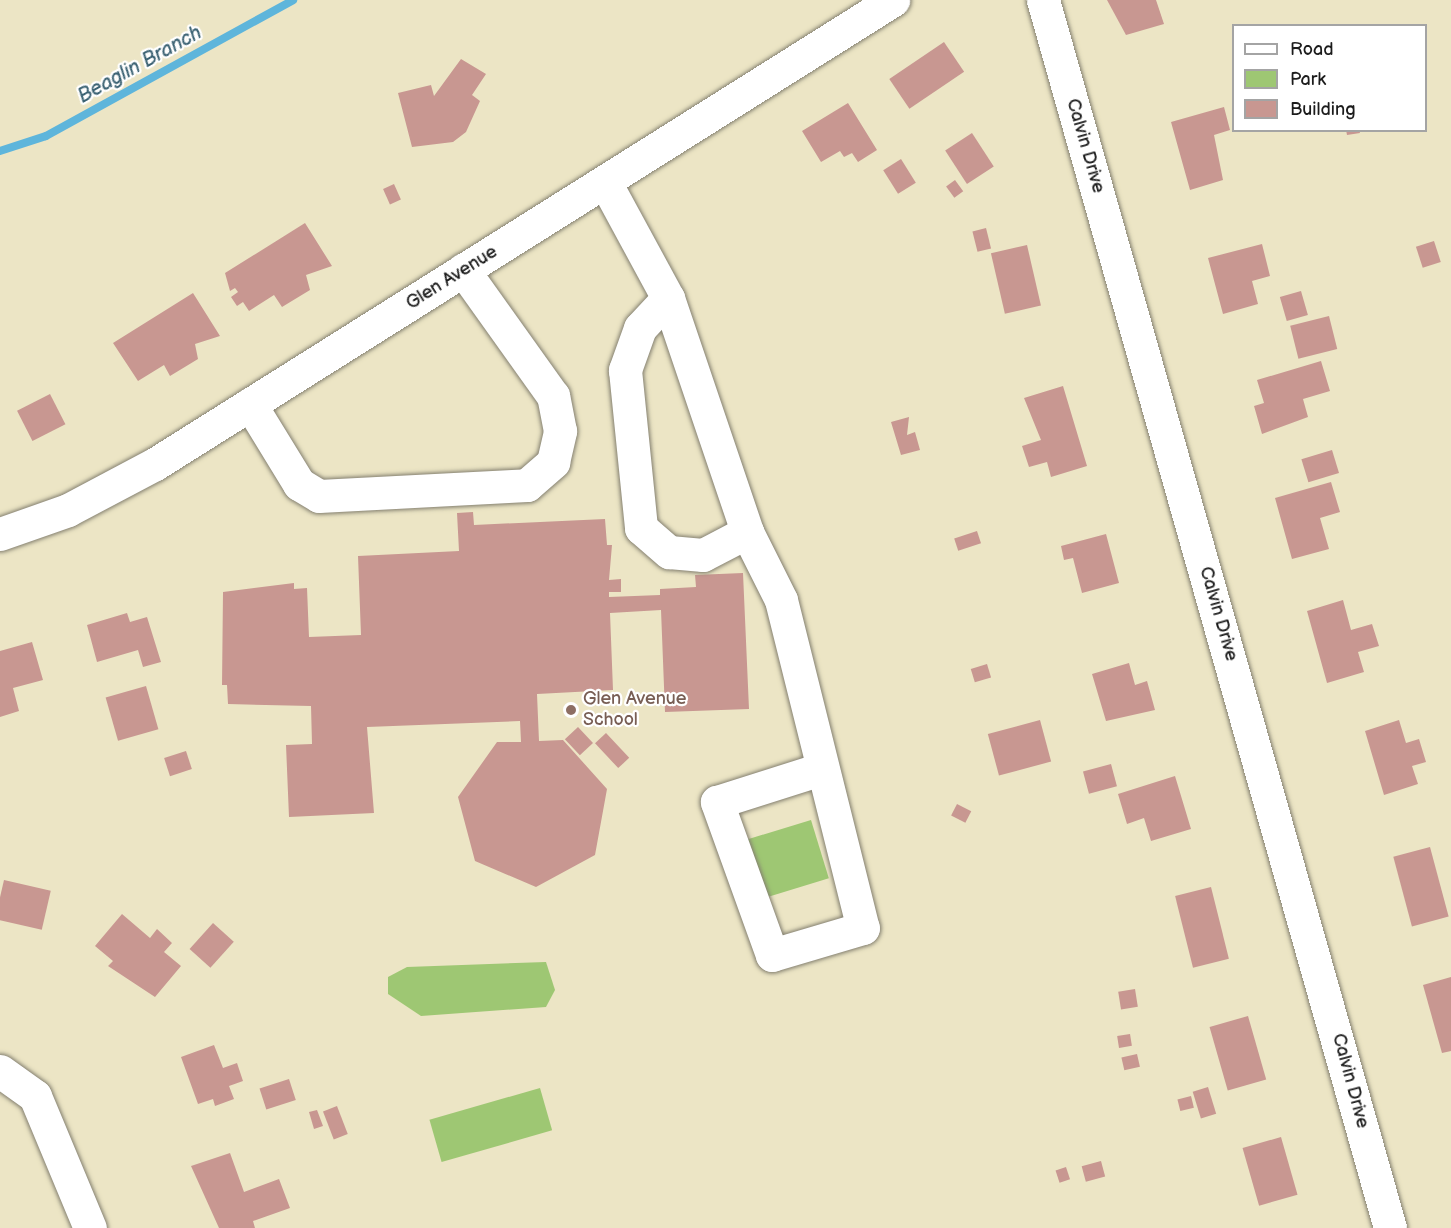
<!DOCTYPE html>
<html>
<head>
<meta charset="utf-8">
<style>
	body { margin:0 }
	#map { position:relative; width:1451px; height:1228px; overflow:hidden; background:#ece5c5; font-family:"Balsamiq Sans",sans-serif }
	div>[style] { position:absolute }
	.green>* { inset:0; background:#9ec773; transform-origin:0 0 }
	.stream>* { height:8px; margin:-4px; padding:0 4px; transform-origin:4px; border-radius:4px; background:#5eb5db }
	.building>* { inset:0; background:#c89791; transform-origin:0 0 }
	.roads { filter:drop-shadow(0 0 2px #848070) drop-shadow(0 0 2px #848070) }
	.minor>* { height:33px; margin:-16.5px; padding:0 16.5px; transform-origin:16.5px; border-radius:16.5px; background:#fff }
	.dots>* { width:16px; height:16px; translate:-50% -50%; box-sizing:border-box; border:3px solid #fff; border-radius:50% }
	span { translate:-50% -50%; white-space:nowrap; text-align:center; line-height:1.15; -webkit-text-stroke:4.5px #fff; paint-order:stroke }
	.street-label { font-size:18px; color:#1c1c1c }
	.education-label { font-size:18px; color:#785e54 }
	.left { translate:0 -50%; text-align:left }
	.water-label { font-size:20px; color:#3a6172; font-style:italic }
	.legend { position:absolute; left:1232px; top:24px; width:195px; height:108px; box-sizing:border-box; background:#fff; border:2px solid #a4a4a4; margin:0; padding:8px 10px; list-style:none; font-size:18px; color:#1c1c1c }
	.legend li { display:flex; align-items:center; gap:12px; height:30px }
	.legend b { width:30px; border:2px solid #a4a4a4 }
</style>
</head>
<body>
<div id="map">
	<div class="green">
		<i style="left:811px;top:820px;width:61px;height:72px;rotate:73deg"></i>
		<i style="clip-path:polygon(546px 962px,555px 990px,546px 1007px,421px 1016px,388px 994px,388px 977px,407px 967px)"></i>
		<i style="left:540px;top:1088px;width:44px;height:115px;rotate:74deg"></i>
	</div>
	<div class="stream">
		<i style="left:0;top:151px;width:48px;rotate:-18.1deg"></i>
		<i style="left:46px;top:136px;width:282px;rotate:-28.8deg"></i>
	</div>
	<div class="building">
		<i style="clip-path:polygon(1107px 0,1156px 0,1164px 24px,1126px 35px)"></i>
		<i style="left:944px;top:42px;width:36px;height:66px;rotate:56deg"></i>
		<i style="clip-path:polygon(461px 59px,486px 74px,472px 95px,480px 101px,466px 132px,453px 142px,412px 147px,398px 93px,431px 85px,434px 96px)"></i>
		<i style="clip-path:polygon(848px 103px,877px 150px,858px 162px,852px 153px,844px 157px,840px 151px,821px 162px,802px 131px)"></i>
		<i style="clip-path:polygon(1224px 107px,1230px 130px,1214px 135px,1223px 180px,1190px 190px,1171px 122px)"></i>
		<i style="clip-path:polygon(1346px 130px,1359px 130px,1360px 133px,1347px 135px)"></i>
		<i style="left:972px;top:133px;width:40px;height:32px;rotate:57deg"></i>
		<i style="left:901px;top:159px;width:28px;height:21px;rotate:58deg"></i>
		<i style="left:955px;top:180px;width:14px;height:11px;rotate:54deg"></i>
		<i style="left:394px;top:184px;width:17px;height:12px;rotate:66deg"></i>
		<i style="clip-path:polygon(305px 223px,332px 266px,306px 275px,310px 290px,282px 307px,274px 295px,249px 311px,243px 302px,237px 306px,231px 297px,238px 292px,235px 288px,230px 291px,225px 273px)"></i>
		<i style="left:986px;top:228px;width:21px;height:14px;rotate:76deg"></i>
		<i style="left:1434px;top:241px;width:22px;height:19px;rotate:72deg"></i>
		<i style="clip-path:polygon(1262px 244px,1270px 276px,1252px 281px,1258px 304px,1223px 314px,1208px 258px)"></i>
		<i style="left:1027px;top:245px;width:62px;height:37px;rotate:77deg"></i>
		<i style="left:1301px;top:291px;width:25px;height:22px;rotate:74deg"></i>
		<i style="clip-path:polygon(193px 293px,220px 336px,195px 344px,198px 359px,170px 376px,164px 365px,138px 381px,113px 343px)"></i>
		<i style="left:1329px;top:316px;width:34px;height:40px;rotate:76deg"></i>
		<i style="clip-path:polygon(1321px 361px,1330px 391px,1303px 399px,1308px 417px,1262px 434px,1254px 406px,1264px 403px,1257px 380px)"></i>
		<i style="clip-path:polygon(1063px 386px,1087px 466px,1051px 477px,1047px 462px,1029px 467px,1022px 446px,1041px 440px,1024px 398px)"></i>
		<i style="left:50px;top:394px;width:34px;height:37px;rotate:63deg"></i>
		<i style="clip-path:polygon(909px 417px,907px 435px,915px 432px,920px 450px,901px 455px,891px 422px)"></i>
		<i style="left:1332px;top:450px;width:24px;height:32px;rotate:73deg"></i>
		<i style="clip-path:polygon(1331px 482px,1340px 512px,1320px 518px,1329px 549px,1292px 559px,1275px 498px)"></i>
		<i style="clip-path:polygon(473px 512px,474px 525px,605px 519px,607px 545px,612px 545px,609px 580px,621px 579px,621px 592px,609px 592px,609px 597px,660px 595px,660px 589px,696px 587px,695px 575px,743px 573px,749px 709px,665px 712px,661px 610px,610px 613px,613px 690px,537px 694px,539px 741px,563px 740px,607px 789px,595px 855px,536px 887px,475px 861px,458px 797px,497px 742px,521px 742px,520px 721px,367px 727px,374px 813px,289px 817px,286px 745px,312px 744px,311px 706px,228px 704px,227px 685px,222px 685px,223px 592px,294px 583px,294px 589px,307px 588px,309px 637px,361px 635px,358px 556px,459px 551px,457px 513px)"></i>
		<i style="left:977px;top:531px;width:13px;height:24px;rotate:72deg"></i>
		<i style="clip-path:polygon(1106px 534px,1119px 583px,1082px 593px,1073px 558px,1064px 560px,1061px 546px)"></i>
		<i style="clip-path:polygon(1343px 600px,1351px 630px,1372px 624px,1379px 646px,1358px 652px,1364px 672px,1327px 683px,1307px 611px)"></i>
		<i style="clip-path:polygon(127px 613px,130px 622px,147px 617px,161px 662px,143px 667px,138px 650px,97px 662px,87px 625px)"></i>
		<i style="clip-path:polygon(32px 642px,43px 680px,13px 688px,19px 711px,0 717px,0 651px)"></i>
		<i style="clip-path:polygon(1129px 663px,1135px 685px,1147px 681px,1155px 710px,1106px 721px,1092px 674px)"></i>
		<i style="left:987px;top:664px;width:14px;height:17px;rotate:73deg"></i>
		<i style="left:146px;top:686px;width:45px;height:42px;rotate:74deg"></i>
		<i style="left:1040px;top:720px;width:43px;height:54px;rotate:75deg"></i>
		<i style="clip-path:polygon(1399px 720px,1406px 743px,1419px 739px,1426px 762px,1412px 766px,1418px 784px,1384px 795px,1365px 731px)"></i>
		<i style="left:578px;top:727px;width:22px;height:18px;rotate:47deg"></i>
		<i style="left:606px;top:733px;width:34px;height:15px;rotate:47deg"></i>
		<i style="left:186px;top:751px;width:19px;height:23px;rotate:72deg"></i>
		<i style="left:1111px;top:764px;width:23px;height:29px;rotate:75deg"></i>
		<i style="clip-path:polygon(1175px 776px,1191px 829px,1151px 841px,1144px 818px,1127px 824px,1118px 794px)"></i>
		<i style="left:957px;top:804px;width:16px;height:13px;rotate:27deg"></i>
		<i style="left:1430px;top:847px;width:72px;height:38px;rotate:75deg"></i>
		<i style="left:4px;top:880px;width:48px;height:40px;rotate:13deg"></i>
		<i style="left:1211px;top:887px;width:74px;height:37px;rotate:76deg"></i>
		<i style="clip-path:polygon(122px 914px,150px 938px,157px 929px,172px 943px,164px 952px,181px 966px,155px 997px,108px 966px,113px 961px,95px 946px)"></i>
		<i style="left:213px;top:923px;width:28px;height:35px;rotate:42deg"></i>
		<i style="clip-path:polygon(1451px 977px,1451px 1051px,1442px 1053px,1423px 985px)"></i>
		<i style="left:1135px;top:989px;width:18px;height:17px;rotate:81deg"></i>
		<i style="left:1248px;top:1016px;width:66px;height:40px;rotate:74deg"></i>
		<i style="left:1130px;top:1034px;width:12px;height:13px;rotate:81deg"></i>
		<i style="clip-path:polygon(214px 1045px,223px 1068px,237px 1063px,243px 1081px,229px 1086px,234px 1099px,215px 1106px,213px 1099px,198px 1104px,181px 1057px)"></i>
		<i style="left:1137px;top:1054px;width:13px;height:16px;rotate:77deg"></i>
		<i style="left:289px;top:1079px;width:22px;height:31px;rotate:72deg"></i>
		<i style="left:1208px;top:1087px;width:28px;height:16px;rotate:73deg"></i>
		<i style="left:1191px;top:1096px;width:12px;height:14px;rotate:76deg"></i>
		<i style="left:337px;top:1106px;width:30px;height:15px;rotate:69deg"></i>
		<i style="clip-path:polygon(317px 1110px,323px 1126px,314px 1129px,309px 1112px)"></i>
		<i style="left:1281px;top:1137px;width:60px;height:40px;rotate:74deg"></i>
		<i style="clip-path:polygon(230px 1153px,244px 1192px,279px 1179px,290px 1208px,253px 1221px,255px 1228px,219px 1228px,191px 1166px)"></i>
		<i style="left:1101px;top:1161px;width:16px;height:20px;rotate:75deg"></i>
		<i style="left:1066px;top:1167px;width:13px;height:11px;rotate:72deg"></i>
	</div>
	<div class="roads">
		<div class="minor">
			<i style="left:1043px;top:0;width:1276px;rotate:74.22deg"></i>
			<i style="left:605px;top:182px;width:132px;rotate:61.5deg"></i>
			<i style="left:668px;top:298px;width:247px;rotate:71.3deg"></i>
			<i style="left:747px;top:532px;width:76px;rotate:63.4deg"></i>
			<i style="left:781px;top:600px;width:338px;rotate:76deg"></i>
			<i style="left:863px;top:928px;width:95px;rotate:163.5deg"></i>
			<i style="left:772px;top:955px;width:163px;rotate:-109.8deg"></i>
			<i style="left:717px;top:802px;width:109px;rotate:-17.6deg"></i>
			<i style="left:668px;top:298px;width:41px;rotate:133deg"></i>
			<i style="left:640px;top:328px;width:45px;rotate:109.7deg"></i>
			<i style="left:625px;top:370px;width:159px;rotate:84.2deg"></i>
			<i style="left:641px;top:528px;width:37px;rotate:41deg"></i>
			<i style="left:669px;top:552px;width:34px;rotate:5deg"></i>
			<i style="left:703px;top:555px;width:50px;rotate:-27.6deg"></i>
			<i style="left:250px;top:404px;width:94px;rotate:58.5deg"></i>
			<i style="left:299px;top:484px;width:23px;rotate:31deg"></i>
			<i style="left:319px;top:496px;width:208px;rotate:-3deg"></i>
			<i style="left:527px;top:485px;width:35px;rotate:-41deg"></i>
			<i style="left:553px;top:462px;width:32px;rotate:-77deg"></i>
			<i style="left:560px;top:431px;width:36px;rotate:-101deg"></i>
			<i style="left:553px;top:396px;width:155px;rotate:-125.5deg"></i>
			<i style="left:0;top:534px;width:72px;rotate:-19.4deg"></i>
			<i style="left:68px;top:510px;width:98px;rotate:-27.9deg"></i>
			<i style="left:155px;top:464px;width:872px;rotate:-32.16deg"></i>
			<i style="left:0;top:1071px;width:43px;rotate:35.5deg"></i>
			<i style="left:35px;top:1096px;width:143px;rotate:67.4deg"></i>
		</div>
	</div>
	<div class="dots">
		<i style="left:571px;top:710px;background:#8d6e63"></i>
	</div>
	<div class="street-label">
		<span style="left:1085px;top:146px;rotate:74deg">Calvin Drive</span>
		<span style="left:452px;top:278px;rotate:-32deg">Glen Avenue</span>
		<span style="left:1218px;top:614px;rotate:74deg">Calvin Drive</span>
		<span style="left:1350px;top:1081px;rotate:75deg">Calvin Drive</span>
	</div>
	<div class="education-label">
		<span class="left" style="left:583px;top:710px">Glen Avenue<br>School</span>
	</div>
	<div class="water-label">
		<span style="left:140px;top:65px;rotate:-29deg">Beaglin Branch</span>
	</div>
	<ul class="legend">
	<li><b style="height:8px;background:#fff"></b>Road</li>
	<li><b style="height:16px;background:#9ec773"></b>Park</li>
	<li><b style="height:16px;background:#c89791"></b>Building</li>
	</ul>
</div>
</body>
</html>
